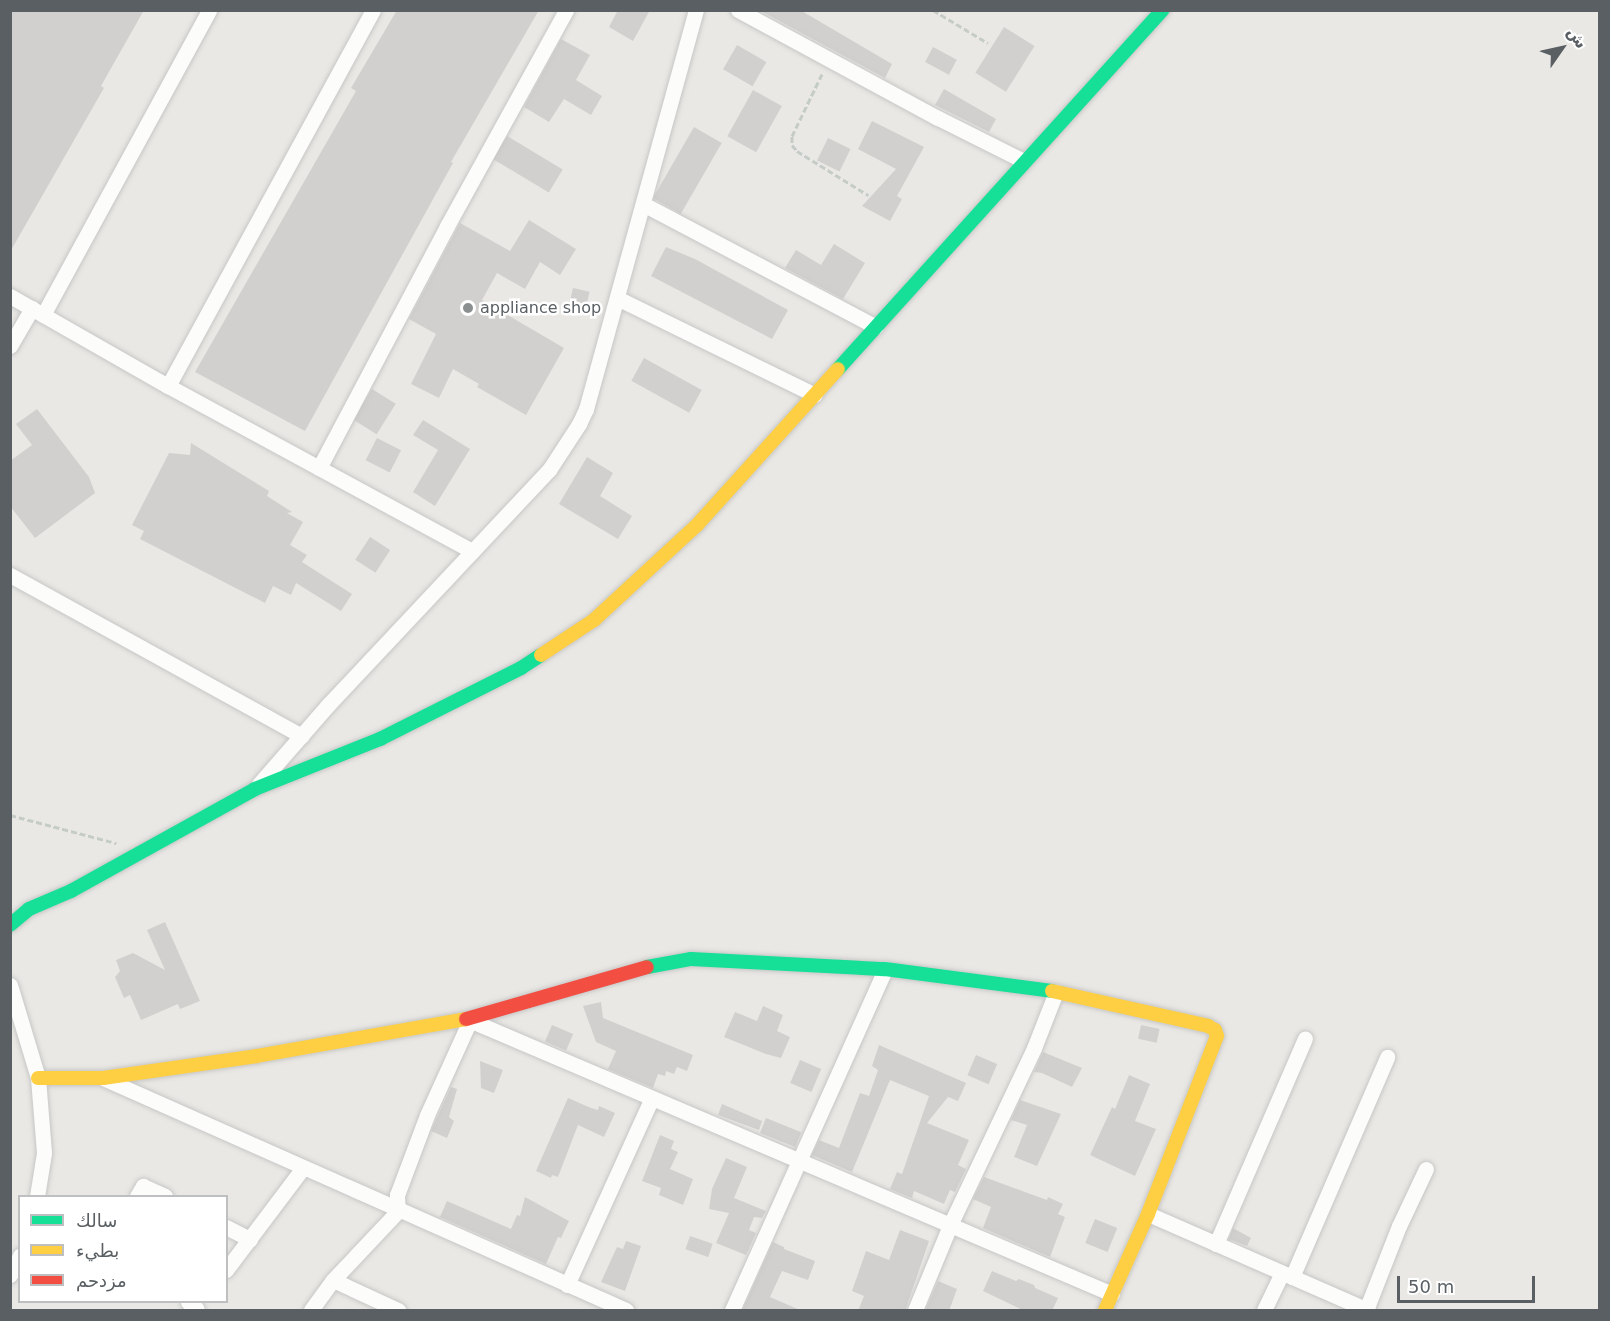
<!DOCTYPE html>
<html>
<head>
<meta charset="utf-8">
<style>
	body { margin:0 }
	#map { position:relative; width:1610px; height:1321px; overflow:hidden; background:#eae8e4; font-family:"DejaVu Sans","Noto Naskh Arabic",sans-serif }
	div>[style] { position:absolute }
	.building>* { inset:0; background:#d2d0ce; transform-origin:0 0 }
	.path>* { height:3px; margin-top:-1.5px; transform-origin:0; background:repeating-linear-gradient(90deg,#c5ccc7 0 6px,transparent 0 9px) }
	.roads { filter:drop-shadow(0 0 2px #c6c7c7) drop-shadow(0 0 2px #c6c7c7) }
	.street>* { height:15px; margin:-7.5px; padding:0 7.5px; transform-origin:7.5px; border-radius:7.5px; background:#fcfcfb }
	.fast>* { height:14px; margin:-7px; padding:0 7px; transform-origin:7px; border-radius:7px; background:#16e098 }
	.slow>* { height:14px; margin:-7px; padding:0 7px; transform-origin:7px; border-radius:7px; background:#ffcf43 }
	.jam>* { height:14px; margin:-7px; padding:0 7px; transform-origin:7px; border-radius:7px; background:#f24e42 }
	.dots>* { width:16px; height:16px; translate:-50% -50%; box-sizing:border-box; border:3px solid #fff; border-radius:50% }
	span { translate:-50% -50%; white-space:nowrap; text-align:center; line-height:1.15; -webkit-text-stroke:5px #fff; paint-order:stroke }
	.poi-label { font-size:16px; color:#595f63 }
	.left { translate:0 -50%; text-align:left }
	.frame { position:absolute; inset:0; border:12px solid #595f63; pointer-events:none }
	.legend { position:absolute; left:18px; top:1195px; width:210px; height:108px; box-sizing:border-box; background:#fff; border:2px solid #bdbfc1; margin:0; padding:8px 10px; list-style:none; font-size:18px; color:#595f63 }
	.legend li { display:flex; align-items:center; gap:12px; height:30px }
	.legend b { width:30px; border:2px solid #bdbfc1 }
	.north { position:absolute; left:1532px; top:18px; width:60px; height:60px; -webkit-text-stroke:4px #fff; paint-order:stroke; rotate:56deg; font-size:16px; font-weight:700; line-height:24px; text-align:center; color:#595f63 }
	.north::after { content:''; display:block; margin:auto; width:21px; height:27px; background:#595f63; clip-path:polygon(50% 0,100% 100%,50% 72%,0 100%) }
	.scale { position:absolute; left:1397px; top:1276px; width:138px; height:27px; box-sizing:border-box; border:3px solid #595f63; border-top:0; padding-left:8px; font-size:18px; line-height:21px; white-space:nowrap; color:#595f63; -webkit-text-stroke:4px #fff; paint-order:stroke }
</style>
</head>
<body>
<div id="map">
	<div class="building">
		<i style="clip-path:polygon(10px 10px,144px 10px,101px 86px,104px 88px,10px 252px)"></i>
		<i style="clip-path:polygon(397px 10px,539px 10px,451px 162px,453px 163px,305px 431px,195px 372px,356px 91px,351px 88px)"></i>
		<i style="clip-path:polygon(618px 10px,650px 10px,633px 41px,609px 27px)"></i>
		<i style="clip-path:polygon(759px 10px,800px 10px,892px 64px,885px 78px)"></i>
		<i style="left:1004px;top:27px;width:36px;height:54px;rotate:32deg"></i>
		<i style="clip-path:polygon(561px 39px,590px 55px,576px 80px,602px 96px,591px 115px,564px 99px,549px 122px,524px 107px)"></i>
		<i style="left:737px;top:45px;width:34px;height:28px;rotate:30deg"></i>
		<i style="left:933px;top:47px;width:27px;height:17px;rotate:28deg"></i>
		<i style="clip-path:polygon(944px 89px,996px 119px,989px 132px,935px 105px)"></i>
		<i style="left:753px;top:90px;width:33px;height:53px;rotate:29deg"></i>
		<i style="clip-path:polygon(872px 121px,924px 147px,897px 196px,902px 199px,890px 221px,862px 206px,896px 169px,858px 149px)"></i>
		<i style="left:694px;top:127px;width:32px;height:82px;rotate:30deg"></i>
		<i style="left:507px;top:136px;width:65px;height:27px;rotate:31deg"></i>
		<i style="left:828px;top:138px;width:25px;height:25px;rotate:26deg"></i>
		<i style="clip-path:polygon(529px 220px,576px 249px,560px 275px,540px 262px,525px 289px,497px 273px,482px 300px,564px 348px,526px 415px,477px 387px,479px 384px,453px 369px,439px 398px,411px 384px,436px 334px,409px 319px,460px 223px,510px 251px)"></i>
		<i style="clip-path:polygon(834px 244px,865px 263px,843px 299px,785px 268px,796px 250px,821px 265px)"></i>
		<i style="clip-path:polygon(666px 247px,695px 259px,788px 310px,772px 339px,651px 276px)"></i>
		<i style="left:573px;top:288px;width:17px;height:21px;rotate:13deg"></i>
		<i style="left:644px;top:358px;width:66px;height:26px;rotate:29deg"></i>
		<i style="left:372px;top:389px;width:28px;height:36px;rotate:32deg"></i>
		<i style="clip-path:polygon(37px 409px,89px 477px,95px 493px,35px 538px,10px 506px,10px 461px,32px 445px,16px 424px)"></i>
		<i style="clip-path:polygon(423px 420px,470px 449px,435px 506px,413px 492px,438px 450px,413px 435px)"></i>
		<i style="left:377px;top:438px;width:27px;height:25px;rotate:27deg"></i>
		<i style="clip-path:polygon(191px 443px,269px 491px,267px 496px,292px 512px,287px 513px,303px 522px,290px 545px,307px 555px,302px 562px,352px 594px,341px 611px,296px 583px,291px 595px,273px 586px,265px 603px,140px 539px,144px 531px,132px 525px,169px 453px,190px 455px)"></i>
		<i style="clip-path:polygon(587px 457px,613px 473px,600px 496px,632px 516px,618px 539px,559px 504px)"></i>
		<i style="left:370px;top:537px;width:24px;height:27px;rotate:33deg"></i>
		<i style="clip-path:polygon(165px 922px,200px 1001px,180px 1009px,178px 1004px,141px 1020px,130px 995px,124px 998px,115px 977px,120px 971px,116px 960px,133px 953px,165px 970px,147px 930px)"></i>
		<i style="clip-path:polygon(601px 1002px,603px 1018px,693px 1055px,687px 1071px,677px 1067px,674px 1074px,666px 1071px,665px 1076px,658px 1074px,653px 1088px,608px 1069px,616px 1051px,596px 1042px,583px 1006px)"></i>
		<i style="clip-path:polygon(763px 1006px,783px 1015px,777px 1031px,790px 1037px,781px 1058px,766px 1054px,724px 1037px,735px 1012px,757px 1021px)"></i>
		<i style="left:552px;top:1025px;width:23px;height:18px;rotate:23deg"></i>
		<i style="left:1141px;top:1025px;width:19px;height:14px;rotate:12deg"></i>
		<i style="clip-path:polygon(879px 1045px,966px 1083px,958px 1101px,948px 1097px,927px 1123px,969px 1140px,958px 1165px,966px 1169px,955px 1192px,950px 1190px,944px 1204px,914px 1191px,912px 1198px,890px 1189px,897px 1172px,902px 1174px,929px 1096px,890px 1080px,852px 1172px,812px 1155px,819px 1140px,839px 1148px,860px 1093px,869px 1096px,878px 1070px,872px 1066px)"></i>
		<i style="clip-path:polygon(1043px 1052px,1082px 1068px,1072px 1087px,1042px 1073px,1034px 1072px)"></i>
		<i style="left:976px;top:1055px;width:23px;height:22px;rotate:23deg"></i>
		<i style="left:800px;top:1060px;width:23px;height:25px;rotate:23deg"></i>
		<i style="clip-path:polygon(480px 1061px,503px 1070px,494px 1093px,481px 1088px)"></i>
		<i style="clip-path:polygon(1129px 1075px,1150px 1084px,1135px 1121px,1156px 1129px,1135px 1176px,1090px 1155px,1112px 1107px,1115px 1109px)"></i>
		<i style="clip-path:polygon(451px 1087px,457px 1089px,449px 1117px,454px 1121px,447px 1138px,431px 1131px)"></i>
		<i style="clip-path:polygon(568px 1098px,591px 1108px,598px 1110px,599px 1106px,615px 1113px,604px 1137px,578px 1125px,558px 1177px,552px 1175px,551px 1178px,536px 1171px)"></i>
		<i style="clip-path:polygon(1020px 1100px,1061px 1114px,1037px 1166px,1014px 1157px,1027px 1125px,1011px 1120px)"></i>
		<i style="clip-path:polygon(722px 1104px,762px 1121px,759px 1130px,718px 1115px)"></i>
		<i style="left:766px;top:1118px;width:38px;height:16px;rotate:22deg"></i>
		<i style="clip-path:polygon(660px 1135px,674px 1141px,671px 1149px,678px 1152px,670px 1169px,693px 1179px,683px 1205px,659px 1195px,661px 1188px,642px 1181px)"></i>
		<i style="clip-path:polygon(726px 1158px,747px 1167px,734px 1198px,766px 1211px,762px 1218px,754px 1217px,749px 1230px,756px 1233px,746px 1255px,716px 1243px,729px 1213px,709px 1209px,712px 1189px)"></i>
		<i style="clip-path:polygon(984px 1177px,1047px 1200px,1048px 1197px,1063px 1204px,1058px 1214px,1065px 1217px,1050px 1257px,983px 1228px,991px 1207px,973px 1199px)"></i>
		<i style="clip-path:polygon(525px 1197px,569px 1221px,561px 1238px,558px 1237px,546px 1264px,440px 1217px,447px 1201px,511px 1229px,517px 1215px,520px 1216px)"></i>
		<i style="left:1095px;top:1219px;width:24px;height:26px;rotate:22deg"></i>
		<i style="clip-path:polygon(1233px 1228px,1251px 1238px,1247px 1246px,1229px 1239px)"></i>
		<i style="clip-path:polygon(900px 1230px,929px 1241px,905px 1311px,858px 1311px,864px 1296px,852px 1291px,866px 1251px,889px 1260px)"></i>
		<i style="left:690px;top:1236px;width:24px;height:14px;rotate:19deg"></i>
		<i style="clip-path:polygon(626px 1241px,641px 1246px,625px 1291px,601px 1282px,617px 1247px,623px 1249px)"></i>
		<i style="clip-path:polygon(773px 1242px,784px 1247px,784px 1249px,815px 1261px,808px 1280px,782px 1271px,770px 1297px,802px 1311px,742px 1311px)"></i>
		<i style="clip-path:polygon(992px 1271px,1016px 1281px,1019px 1279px,1034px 1285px,1035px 1288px,1058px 1298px,1052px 1311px,1025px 1311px,983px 1291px)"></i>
		<i style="clip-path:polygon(938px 1281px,957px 1289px,949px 1311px,925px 1311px)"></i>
	</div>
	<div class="path">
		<i style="left:933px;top:10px;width:64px;rotate:31deg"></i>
		<i style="left:822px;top:74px;width:69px;rotate:115.8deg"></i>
		<i style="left:792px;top:136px;width:9px;rotate:90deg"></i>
		<i style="left:792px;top:145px;width:8px;rotate:50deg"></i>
		<i style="left:797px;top:151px;width:84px;rotate:31.8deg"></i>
		<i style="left:10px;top:815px;width:110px;rotate:14.8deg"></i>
	</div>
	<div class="roads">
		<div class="street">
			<i style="left:738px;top:10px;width:227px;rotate:28.4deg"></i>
			<i style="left:938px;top:118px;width:96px;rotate:26.6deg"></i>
			<i style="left:643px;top:204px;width:263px;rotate:27.8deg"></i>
			<i style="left:10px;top:296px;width:182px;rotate:29.7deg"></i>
			<i style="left:168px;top:386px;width:346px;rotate:28.5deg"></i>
			<i style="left:617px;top:298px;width:220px;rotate:26.1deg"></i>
			<i style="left:43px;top:315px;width:347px;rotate:-61.4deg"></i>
			<i style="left:10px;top:346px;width:44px;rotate:-59.9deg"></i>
			<i style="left:168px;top:386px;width:428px;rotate:-61.4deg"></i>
			<i style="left:319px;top:468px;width:274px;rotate:-62.1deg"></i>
			<i style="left:447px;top:226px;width:247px;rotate:-61.1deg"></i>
			<i style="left:10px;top:575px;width:333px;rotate:28.9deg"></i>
			<i style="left:259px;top:784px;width:105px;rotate:-48.9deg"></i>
			<i style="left:328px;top:705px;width:323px;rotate:-46.8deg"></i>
			<i style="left:549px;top:470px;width:55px;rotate:-56.9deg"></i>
			<i style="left:579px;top:424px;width:17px;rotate:-65deg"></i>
			<i style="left:586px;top:409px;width:414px;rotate:-74.6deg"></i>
			<i style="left:10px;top:985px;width:97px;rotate:73.2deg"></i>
			<i style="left:38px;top:1078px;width:75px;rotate:85.4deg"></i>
			<i style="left:44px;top:1153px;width:44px;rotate:99.2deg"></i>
			<i style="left:467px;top:1019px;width:701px;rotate:23.09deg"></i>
			<i style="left:105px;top:1079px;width:570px;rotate:23.91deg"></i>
			<i style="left:137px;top:1196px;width:12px;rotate:-59deg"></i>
			<i style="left:143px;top:1186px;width:24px;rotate:24deg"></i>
			<i style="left:1148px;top:1214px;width:240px;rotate:23.6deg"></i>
			<i style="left:226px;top:1227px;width:27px;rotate:27deg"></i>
			<i style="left:1216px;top:1244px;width:224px;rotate:-66.6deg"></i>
			<i style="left:226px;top:1270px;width:128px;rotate:-53deg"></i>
			<i style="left:10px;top:1275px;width:22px;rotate:-63deg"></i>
			<i style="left:1292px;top:1277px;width:240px;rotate:-66.6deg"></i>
			<i style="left:333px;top:1280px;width:72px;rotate:24.8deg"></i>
			<i style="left:567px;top:1285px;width:205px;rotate:-65.6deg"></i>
			<i style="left:188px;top:1302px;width:11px;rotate:38deg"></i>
			<i style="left:311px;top:1310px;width:37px;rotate:-54deg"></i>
			<i style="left:333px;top:1280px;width:95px;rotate:-46.7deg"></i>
			<i style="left:398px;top:1211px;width:16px;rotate:-94deg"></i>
			<i style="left:397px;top:1195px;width:85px;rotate:-69.4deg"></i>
			<i style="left:427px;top:1115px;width:104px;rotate:-65.6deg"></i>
			<i style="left:732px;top:1310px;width:374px;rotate:-65.8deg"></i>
			<i style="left:915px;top:1310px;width:94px;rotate:-67.5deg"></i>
			<i style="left:951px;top:1223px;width:194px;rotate:-64.6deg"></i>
			<i style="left:1034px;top:1048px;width:60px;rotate:-68.6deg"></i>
			<i style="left:1264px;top:1310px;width:41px;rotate:-64.1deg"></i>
			<i style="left:1366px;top:1310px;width:90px;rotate:-68.6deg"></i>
			<i style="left:1399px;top:1226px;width:63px;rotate:-64.7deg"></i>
		</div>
		<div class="fast">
			<i style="left:838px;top:369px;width:484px;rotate:-47.9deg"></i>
			<i style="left:10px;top:925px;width:25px;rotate:-40deg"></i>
			<i style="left:29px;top:909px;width:46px;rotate:-23.2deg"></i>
			<i style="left:71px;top:891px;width:210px;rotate:-29deg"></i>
			<i style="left:255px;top:789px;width:135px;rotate:-21.8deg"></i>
			<i style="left:380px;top:739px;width:158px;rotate:-26.7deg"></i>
			<i style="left:521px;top:668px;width:24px;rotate:-33deg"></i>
			<i style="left:647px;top:967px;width:45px;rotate:-10.3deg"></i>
			<i style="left:691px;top:959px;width:194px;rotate:3deg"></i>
			<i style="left:885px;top:969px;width:168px;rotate:7.5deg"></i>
		</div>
		<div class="slow">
			<i style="left:541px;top:655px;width:64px;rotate:-33.4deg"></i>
			<i style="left:594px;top:620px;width:140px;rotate:-42.7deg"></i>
			<i style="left:697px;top:525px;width:210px;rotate:-47.9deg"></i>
			<i style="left:1052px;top:991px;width:160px;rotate:12.6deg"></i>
			<i style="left:1208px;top:1026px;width:8px;rotate:30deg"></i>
			<i style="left:1215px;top:1030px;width:6px;rotate:72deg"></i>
			<i style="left:1217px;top:1036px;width:191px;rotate:111.2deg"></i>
			<i style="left:1148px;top:1214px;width:105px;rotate:114.1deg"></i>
			<i style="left:38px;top:1078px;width:65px"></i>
			<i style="left:103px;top:1078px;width:156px;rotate:-8.1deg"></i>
			<i style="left:257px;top:1056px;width:212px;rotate:-10deg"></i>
		</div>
		<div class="jam">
			<i style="left:466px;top:1019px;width:188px;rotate:-16deg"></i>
		</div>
	</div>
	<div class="dots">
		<i style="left:468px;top:308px;background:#8c8f90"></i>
	</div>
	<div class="poi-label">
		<span class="left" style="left:480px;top:308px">appliance shop</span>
	</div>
	<div class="frame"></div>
	<ul class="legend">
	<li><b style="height:8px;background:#16e098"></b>سالك</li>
	<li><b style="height:8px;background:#ffcf43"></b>بطيء</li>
	<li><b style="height:8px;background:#f24e42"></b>مزدحم</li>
	</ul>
	<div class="north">ش</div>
	<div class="scale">50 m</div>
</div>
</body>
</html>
